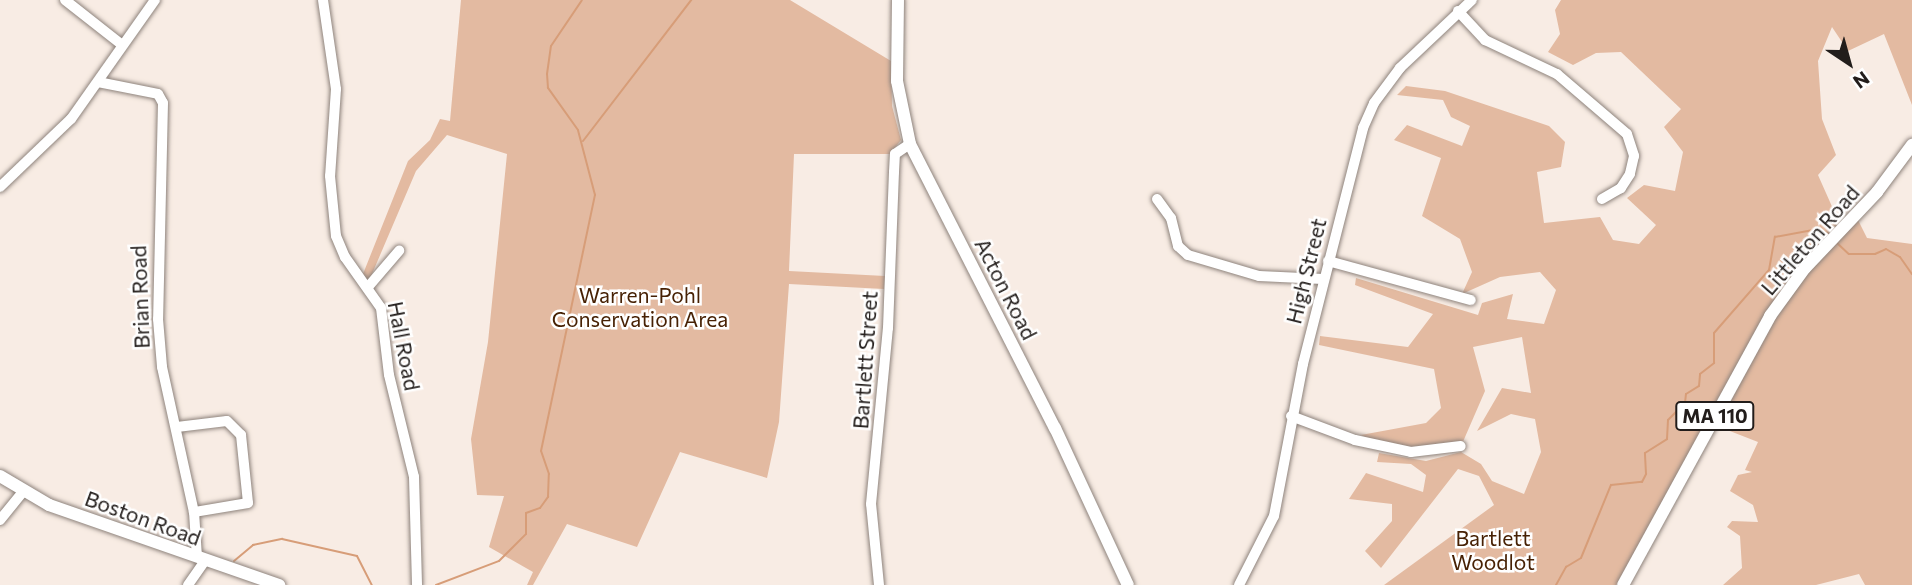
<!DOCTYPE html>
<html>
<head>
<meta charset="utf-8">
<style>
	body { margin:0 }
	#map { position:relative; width:1912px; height:585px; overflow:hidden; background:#f8ece4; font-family:Commissioner,sans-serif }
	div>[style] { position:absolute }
	.green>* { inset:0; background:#e3baa1 }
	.stream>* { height:2px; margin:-1px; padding:0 1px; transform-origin:1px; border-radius:1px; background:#d79d78 }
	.roads { filter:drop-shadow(0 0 2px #8e837c) drop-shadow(0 0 2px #8e837c) }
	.minor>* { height:10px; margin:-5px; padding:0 5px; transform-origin:5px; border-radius:5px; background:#fff }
	.major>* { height:12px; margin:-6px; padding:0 6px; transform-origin:6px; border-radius:6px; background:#fff }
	span { translate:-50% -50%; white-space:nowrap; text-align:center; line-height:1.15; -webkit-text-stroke:5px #fff; paint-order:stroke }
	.shield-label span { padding:2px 5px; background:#fff; border:2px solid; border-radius:5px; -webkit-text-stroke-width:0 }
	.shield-label { font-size:19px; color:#221d1b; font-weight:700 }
	.street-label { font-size:21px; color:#221d1b }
	.park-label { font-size:21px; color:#472104 }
	.north { position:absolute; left:1814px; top:28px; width:70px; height:70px; -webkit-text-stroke:5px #fff; paint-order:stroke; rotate:144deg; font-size:19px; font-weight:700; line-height:28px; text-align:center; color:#221d1b }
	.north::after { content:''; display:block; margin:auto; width:24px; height:32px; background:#221d1b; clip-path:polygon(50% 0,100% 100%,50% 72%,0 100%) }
</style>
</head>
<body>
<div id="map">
	<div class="green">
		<i style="clip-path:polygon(461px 0,790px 0,891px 61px,892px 106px,901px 140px,890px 154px,794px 154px,789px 271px,885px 276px,884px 289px,789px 284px,779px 422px,767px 478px,680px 452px,637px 547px,567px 524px,533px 585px,527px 585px,533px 572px,489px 547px,504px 496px,477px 495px,471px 439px,488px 342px,507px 154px,447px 135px,416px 171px,369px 281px,363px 274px,408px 161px,430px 140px,440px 119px,450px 121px)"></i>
		<i style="clip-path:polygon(1561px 0,1912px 0,1912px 105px,1884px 34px,1848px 51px,1832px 27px,1818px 61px,1822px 119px,1836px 155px,1818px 175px,1842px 229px,1792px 284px,1623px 585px,1384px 585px,1494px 505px,1479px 476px,1458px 469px,1381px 568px,1365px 551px,1392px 521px,1392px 504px,1349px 499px,1366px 473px,1423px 492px,1426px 475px,1411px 464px,1377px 462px,1379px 453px,1426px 461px,1461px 452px,1481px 464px,1492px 481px,1524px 494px,1541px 452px,1535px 419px,1511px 414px,1477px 431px,1502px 388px,1531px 393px,1522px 337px,1473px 347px,1485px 391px,1462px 444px,1437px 451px,1379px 445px,1361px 435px,1426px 423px,1441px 408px,1434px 369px,1319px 345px,1320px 336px,1408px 347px,1433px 314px,1355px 285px,1356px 278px,1478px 315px,1482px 303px,1513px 294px,1507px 319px,1544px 324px,1556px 290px,1540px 272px,1500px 277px,1462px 294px,1472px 272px,1460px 239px,1422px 216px,1441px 158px,1394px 140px,1407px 125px,1462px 146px,1470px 126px,1451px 117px,1443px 100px,1397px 95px,1406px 86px,1445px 91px,1549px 126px,1565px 142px,1561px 167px,1537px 172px,1544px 223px,1600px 217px,1613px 240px,1639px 244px,1656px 225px,1627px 198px,1644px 185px,1675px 191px,1683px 152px,1664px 127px,1681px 109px,1621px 52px,1596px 53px,1573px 65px,1548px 52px,1560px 34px,1555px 10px)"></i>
		<i style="clip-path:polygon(1858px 220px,1867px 238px,1912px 244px,1912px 585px,1865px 585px,1859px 574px,1816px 585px,1723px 585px,1742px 568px,1740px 536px,1727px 527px,1732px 521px,1758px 522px,1753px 505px,1730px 491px,1738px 475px,1752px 472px,1745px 470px,1758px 442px,1717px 426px,1775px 320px,1808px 273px)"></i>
	</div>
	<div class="stream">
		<i style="left:583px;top:141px;width:178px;rotate:-52.5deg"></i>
		<i style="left:1837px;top:243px;width:16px;rotate:43deg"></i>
		<i style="left:1849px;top:254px;width:26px"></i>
		<i style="left:1875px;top:254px;width:12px;rotate:-24deg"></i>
		<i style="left:1886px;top:249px;width:16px;rotate:30deg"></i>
		<i style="left:1900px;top:257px;width:21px;rotate:55deg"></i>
		<i style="left:234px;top:561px;width:25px;rotate:-40deg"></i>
		<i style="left:253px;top:545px;width:30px;rotate:-12deg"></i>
		<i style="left:282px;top:539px;width:77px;rotate:12.8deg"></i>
		<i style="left:357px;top:556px;width:33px;rotate:63deg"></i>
		<i style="left:436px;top:585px;width:67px;rotate:-20.9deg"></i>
		<i style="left:499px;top:561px;width:38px;rotate:-45deg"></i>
		<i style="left:526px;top:534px;width:21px;rotate:-90deg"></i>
		<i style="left:526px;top:513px;width:15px;rotate:-20deg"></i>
		<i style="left:540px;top:508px;width:14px;rotate:-54deg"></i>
		<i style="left:548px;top:497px;width:23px;rotate:-88deg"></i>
		<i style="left:549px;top:474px;width:24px;rotate:-109deg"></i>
		<i style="left:541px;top:451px;width:262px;rotate:-78.1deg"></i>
		<i style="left:595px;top:195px;width:67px;rotate:-104.7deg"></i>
		<i style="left:578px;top:130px;width:52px;rotate:-125.5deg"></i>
		<i style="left:548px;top:88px;width:14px;rotate:-94deg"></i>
		<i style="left:547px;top:74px;width:28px;rotate:-82deg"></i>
		<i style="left:551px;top:46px;width:55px;rotate:-56deg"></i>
		<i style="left:1556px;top:585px;width:21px;rotate:-61deg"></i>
		<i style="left:1566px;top:567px;width:17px;rotate:-31deg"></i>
		<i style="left:1581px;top:558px;width:79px;rotate:-67.7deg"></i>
		<i style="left:1611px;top:485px;width:31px;rotate:-6deg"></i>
		<i style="left:1642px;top:482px;width:9px;rotate:-63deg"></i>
		<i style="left:1646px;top:474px;width:21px;rotate:-93deg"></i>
		<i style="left:1645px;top:453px;width:26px;rotate:-32deg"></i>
		<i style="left:1667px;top:439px;width:19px;rotate:-87deg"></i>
		<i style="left:1668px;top:420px;width:24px;rotate:-45deg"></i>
		<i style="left:1685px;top:403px;width:9px;rotate:-84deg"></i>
		<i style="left:1686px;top:394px;width:15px;rotate:-32deg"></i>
		<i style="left:1699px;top:386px;width:12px;rotate:-85deg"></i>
		<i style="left:1700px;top:374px;width:18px;rotate:-38deg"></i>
		<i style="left:1714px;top:363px;width:30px;rotate:-90deg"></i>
		<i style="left:1714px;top:333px;width:84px;rotate:-48.9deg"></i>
		<i style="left:1769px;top:270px;width:34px;rotate:-80deg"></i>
		<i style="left:1775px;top:237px;width:44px;rotate:-10.5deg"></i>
		<i style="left:1818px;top:229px;width:12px;rotate:24deg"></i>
	</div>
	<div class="roads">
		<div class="minor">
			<i style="left:65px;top:0;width:71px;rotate:38.2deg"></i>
			<i style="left:323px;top:0;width:90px;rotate:81.7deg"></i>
			<i style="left:336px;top:89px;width:87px;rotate:93.9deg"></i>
			<i style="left:330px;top:176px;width:60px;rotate:84.3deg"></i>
			<i style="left:336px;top:236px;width:23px;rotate:67deg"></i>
			<i style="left:345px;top:257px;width:62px;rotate:54.8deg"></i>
			<i style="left:381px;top:308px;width:67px;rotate:83.2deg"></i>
			<i style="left:389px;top:375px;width:105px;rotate:76.2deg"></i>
			<i style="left:414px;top:477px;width:108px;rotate:88.4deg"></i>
			<i style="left:1458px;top:11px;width:40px;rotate:47deg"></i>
			<i style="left:1485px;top:40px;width:80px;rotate:25.3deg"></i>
			<i style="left:1557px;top:74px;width:92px;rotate:40.6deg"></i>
			<i style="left:1627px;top:134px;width:23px;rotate:72deg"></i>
			<i style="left:1634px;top:156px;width:18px;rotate:103deg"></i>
			<i style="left:1630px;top:174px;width:17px;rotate:123deg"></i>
			<i style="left:1621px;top:188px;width:22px;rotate:150deg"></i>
			<i style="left:98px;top:82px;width:61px;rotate:11.3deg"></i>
			<i style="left:158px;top:94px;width:10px;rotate:61deg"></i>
			<i style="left:163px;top:103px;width:216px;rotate:91.3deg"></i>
			<i style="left:158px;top:319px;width:48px;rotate:85.2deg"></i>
			<i style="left:162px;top:367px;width:148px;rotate:77.6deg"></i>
			<i style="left:194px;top:512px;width:45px;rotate:86.2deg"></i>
			<i style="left:0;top:187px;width:98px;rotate:-43.8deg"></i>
			<i style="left:71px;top:119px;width:146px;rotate:-54.8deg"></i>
			<i style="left:1157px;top:199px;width:24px;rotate:54deg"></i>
			<i style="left:1171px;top:218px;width:29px;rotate:76deg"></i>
			<i style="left:1178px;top:246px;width:13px;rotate:42deg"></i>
			<i style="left:1188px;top:255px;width:74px;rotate:16.5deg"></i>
			<i style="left:1259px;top:276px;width:64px;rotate:2.7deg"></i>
			<i style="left:1328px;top:261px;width:148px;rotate:15.3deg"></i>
			<i style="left:368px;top:287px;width:48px;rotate:-49.3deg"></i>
			<i style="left:1291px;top:416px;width:68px;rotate:20.6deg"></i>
			<i style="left:1355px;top:440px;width:57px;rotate:12.1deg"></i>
			<i style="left:1411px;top:452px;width:50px;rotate:-6.8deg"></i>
			<i style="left:177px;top:427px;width:50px;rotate:-6.8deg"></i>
			<i style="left:227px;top:421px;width:20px;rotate:45deg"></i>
			<i style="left:241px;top:435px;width:68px;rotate:84.1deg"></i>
			<i style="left:248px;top:503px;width:55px;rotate:170.5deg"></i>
			<i style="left:0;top:520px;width:36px;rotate:-51deg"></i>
			<i style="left:188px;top:585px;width:29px;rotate:-55deg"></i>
			<i style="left:879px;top:585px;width:81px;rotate:-95.6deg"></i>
			<i style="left:871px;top:504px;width:177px;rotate:-84.5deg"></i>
			<i style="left:888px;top:328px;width:156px;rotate:-87.8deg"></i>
			<i style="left:894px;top:172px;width:18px;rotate:-87deg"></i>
			<i style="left:895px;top:154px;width:18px;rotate:-34deg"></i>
			<i style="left:1239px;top:585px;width:77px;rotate:-63.1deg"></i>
			<i style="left:1274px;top:516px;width:155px;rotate:-79.2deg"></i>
			<i style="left:1303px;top:364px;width:244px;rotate:-75.7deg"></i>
			<i style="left:1363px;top:128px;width:27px;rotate:-66deg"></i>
			<i style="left:1374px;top:103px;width:44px;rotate:-53.4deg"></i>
			<i style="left:1400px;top:68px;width:99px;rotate:-43.4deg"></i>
		</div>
		<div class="major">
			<i style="left:898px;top:0;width:81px;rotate:90.7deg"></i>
			<i style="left:897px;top:81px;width:64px;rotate:78.3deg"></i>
			<i style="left:910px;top:144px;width:319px;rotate:63deg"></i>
			<i style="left:1055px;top:428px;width:173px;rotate:65.1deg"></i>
			<i style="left:0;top:476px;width:57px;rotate:30.6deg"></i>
			<i style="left:49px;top:505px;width:244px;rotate:19.2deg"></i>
			<i style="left:1623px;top:585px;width:307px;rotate:-61.3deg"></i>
			<i style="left:1770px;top:316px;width:59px;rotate:-53.9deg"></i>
			<i style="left:1805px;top:268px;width:105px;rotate:-46.5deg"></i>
			<i style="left:1877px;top:192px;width:59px;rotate:-53.3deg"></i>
		</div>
	</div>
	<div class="shield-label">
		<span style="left:1715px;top:416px">MA 110</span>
	</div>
	<div class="street-label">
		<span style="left:1810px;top:240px;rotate:-49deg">Littleton Road</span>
		<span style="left:1306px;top:271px;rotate:-76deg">High Street</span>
		<span style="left:1006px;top:289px;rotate:63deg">Acton Road</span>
		<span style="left:140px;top:297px;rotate:-92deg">Brian Road</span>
		<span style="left:404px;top:346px;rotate:79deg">Hall Road</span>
		<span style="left:865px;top:360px;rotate:-86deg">Bartlett Street</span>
		<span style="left:143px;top:518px;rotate:20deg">Boston Road</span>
	</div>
	<div class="park-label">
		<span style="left:640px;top:307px">Warren-Pohl<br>Conservation Area</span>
		<span style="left:1493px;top:550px">Bartlett<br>Woodlot</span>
	</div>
	<div class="north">N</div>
</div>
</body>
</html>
